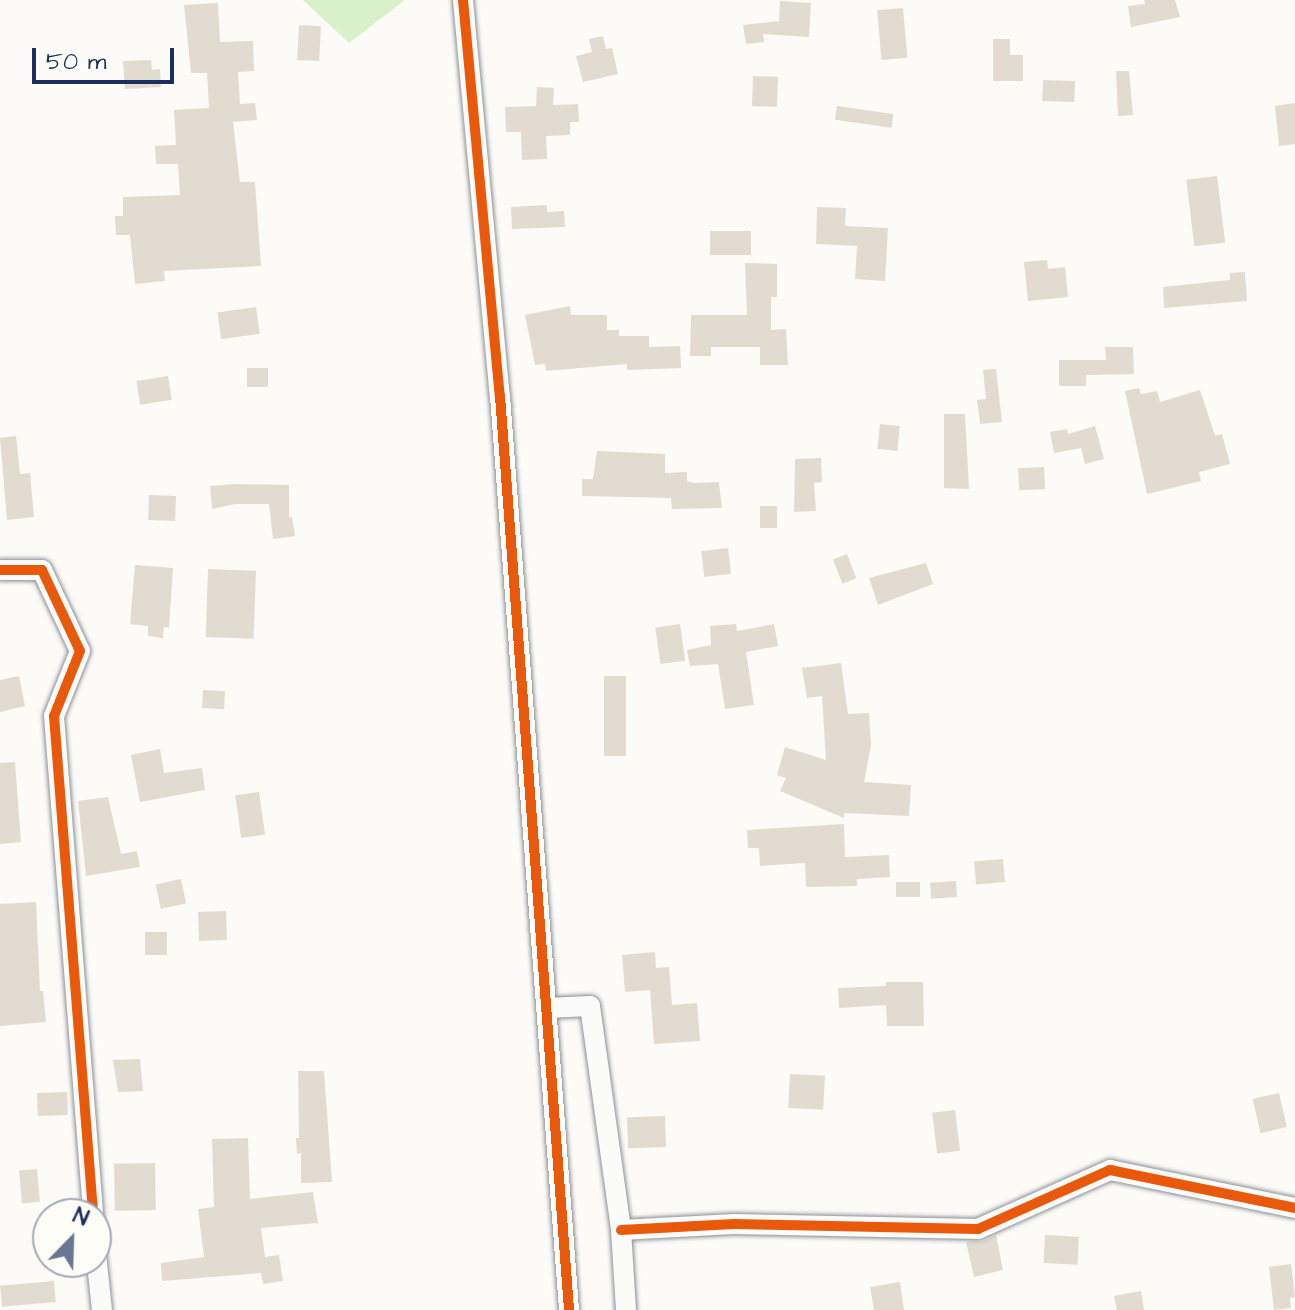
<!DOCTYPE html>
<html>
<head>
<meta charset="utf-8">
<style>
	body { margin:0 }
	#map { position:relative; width:1295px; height:1310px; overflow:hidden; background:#fcfbf8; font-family:"Architects Daughter",sans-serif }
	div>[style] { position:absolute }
	.green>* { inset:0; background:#d8f1cb }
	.building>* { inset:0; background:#e2dbd0; transform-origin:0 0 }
	.roads { filter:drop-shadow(0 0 2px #8c9097) drop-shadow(0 0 2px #8c9097) }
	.street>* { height:20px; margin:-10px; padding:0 10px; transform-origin:10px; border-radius:10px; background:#fbfbf9 }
	.cycleway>* { height:10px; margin:-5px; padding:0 5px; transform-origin:5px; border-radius:5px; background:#e8590c }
	span { translate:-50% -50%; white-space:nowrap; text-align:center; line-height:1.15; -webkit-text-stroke:8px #fdfcf7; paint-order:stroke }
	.north { position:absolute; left:32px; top:1198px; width:80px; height:80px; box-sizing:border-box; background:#fdfcf7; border:2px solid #a3aaba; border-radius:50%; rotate:23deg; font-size:22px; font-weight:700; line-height:32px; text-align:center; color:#1b2f5e }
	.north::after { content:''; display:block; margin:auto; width:28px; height:36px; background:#6a7694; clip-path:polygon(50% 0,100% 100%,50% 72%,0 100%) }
	.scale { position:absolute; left:32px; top:48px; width:142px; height:36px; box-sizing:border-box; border:4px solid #1b2f5e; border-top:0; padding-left:10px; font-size:24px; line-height:28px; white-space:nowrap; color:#1b2f5e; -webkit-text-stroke:6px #fdfcf7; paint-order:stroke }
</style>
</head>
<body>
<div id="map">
	<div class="green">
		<i style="clip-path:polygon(303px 0,405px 0,349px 43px)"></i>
	</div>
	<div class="building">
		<i style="clip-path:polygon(1144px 0,1175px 0,1180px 17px,1131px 27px,1128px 6px,1145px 4px)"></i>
		<i style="clip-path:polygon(780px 1px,811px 3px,809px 37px,763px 34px,764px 42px,746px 44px,743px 25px,779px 21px)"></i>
		<i style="clip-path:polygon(218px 3px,220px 42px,253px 41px,254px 71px,238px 72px,240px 104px,255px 103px,257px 120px,233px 122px,240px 182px,255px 182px,261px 266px,164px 271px,165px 281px,135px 284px,130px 235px,116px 235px,115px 216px,123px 216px,123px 197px,180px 195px,178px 164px,156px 164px,155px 146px,176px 145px,174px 110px,209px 108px,207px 73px,191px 73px,184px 5px)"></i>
		<i style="left:903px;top:8px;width:50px;height:26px;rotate:85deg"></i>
		<i style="left:299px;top:25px;width:22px;height:35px;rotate:3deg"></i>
		<i style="clip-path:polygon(603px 36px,606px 49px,612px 48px,618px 74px,583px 82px,576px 56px,592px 52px,589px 39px)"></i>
		<i style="clip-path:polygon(993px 39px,1010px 39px,1010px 55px,1023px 55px,1023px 81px,993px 81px)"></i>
		<i style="clip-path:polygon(151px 60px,152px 70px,160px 69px,161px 87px,125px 89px,123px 61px)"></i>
		<i style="clip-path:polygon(1116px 71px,1129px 71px,1133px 115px,1118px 116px)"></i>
		<i style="left:753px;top:76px;width:25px;height:30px;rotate:2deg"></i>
		<i style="left:1043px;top:80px;width:32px;height:21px;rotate:2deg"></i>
		<i style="clip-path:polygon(537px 87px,554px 88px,553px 105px,578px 104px,579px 122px,570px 122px,570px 135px,546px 136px,547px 159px,522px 160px,521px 132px,506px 132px,505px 107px,536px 106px)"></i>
		<i style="clip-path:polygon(1295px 103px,1295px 144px,1279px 146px,1275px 106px)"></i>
		<i style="left:837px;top:106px;width:57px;height:14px;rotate:8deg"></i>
		<i style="left:1217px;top:176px;width:67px;height:31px;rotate:83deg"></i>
		<i style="clip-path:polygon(547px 205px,547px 212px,564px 211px,565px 227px,512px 229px,511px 207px)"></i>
		<i style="clip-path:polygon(817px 207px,846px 208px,845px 226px,888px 228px,885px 281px,855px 279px,857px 246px,816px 244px)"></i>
		<i style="left:751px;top:231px;width:24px;height:41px;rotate:90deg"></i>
		<i style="clip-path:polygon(1047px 260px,1048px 269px,1065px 267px,1068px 297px,1028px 301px,1024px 262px)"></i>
		<i style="clip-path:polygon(745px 263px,777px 264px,777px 297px,771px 297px,771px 330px,786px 329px,788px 365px,760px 365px,760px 347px,711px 347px,711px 356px,690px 356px,691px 315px,747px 315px)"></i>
		<i style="clip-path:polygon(1245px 272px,1247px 301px,1164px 308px,1163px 287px,1230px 280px,1230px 273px)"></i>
		<i style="clip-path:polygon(570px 306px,571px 315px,607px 315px,607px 330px,619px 330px,619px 336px,649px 336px,649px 347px,680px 346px,681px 368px,627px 370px,627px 364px,546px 371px,545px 364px,535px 365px,525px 315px)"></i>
		<i style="left:256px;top:307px;width:27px;height:39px;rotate:82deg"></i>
		<i style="clip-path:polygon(1105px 347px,1133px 347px,1134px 374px,1086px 375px,1086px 386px,1059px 386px,1059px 360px,1106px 360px)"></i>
		<i style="left:247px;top:368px;width:21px;height:19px"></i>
		<i style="clip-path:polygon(996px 369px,1002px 422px,980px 424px,977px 400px,986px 399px,983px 370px)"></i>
		<i style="left:168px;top:376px;width:24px;height:32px;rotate:81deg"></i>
		<i style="clip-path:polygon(1139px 388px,1141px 394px,1157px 391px,1160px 402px,1200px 390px,1215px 436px,1222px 434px,1230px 464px,1199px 472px,1201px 481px,1147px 494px,1125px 391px)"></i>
		<i style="clip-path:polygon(944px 414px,965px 414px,969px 489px,944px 488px)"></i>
		<i style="left:880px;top:424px;width:20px;height:25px;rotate:6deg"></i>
		<i style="clip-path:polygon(1095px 426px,1104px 459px,1085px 464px,1081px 448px,1054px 453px,1050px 432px,1067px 429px,1068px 434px)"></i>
		<i style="clip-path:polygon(16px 436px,20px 474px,30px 473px,34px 517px,7px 520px,0 438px)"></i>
		<i style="clip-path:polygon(597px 451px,665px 454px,665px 473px,687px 472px,687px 481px,695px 483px,719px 482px,722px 508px,672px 509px,671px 498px,582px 496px,582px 479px,593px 479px)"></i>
		<i style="clip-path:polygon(821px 458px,822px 482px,814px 483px,816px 511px,794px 512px,795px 459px)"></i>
		<i style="left:1044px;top:467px;width:22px;height:26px;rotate:87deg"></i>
		<i style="clip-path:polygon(236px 484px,289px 485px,289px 517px,292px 517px,295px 536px,273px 539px,269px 504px,235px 504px,212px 509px,210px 486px)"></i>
		<i style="left:149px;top:495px;width:27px;height:25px;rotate:2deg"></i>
		<i style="left:760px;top:506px;width:17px;height:22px"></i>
		<i style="left:728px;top:548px;width:26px;height:27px;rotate:83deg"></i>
		<i style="left:847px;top:554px;width:26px;height:15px;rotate:69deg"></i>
		<i style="clip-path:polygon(926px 563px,933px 584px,878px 605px,869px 578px)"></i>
		<i style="clip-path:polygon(135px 565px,173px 568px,169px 628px,164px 627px,163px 638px,148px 636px,148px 626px,130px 624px)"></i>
		<i style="left:208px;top:569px;width:48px;height:68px;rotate:2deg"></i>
		<i style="left:680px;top:624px;width:37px;height:25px;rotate:82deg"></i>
		<i style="clip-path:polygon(736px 624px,737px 631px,774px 624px,778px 646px,746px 652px,754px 705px,725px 709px,718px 664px,690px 666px,687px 650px,711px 645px,710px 626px)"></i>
		<i style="clip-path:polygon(841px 663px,848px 714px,869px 713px,871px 745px,864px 782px,911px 785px,909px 816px,844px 813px,844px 818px,780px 791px,786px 778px,777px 775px,785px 747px,826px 760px,822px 696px,807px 698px,802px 668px)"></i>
		<i style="clip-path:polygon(19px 676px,25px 706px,0 712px,0 680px)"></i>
		<i style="left:604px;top:676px;width:22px;height:80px"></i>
		<i style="left:203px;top:690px;width:22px;height:18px;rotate:3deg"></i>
		<i style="clip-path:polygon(160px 749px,164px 773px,202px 768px,205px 790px,140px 802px,131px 755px)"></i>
		<i style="clip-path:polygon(15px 762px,21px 842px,0 844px,0 763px)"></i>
		<i style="left:259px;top:792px;width:43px;height:24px;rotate:82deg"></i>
		<i style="clip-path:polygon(108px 797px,121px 854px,137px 851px,140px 867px,86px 876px,78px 801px)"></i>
		<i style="clip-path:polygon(844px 824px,845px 857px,889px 855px,890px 877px,857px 879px,857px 886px,806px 887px,805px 863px,760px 866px,759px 848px,748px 848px,747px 830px)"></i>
		<i style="left:1003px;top:859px;width:23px;height:29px;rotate:85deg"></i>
		<i style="left:181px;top:879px;width:25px;height:26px;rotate:78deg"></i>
		<i style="left:956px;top:881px;width:16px;height:26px;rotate:86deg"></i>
		<i style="left:920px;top:882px;width:15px;height:24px;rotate:90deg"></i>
		<i style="clip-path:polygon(36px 902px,40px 991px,43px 991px,46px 1022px,0 1026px,0 904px)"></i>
		<i style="left:226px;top:911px;width:29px;height:28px;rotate:88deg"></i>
		<i style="left:145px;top:932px;width:22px;height:23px"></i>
		<i style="clip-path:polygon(655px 952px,656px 968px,669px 967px,672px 1005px,697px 1003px,700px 1041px,654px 1044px,650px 990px,625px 992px,622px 955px)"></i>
		<i style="clip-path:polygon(886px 982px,923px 982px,924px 1026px,887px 1026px,886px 1005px,839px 1008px,838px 988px,886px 986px)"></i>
		<i style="clip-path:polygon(140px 1059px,143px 1091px,118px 1092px,113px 1060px)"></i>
		<i style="clip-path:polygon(298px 1071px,324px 1071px,332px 1182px,301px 1183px,301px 1153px,297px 1154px,296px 1138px,299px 1138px)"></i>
		<i style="left:790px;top:1074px;width:35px;height:34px;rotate:3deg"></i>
		<i style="left:67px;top:1092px;width:23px;height:30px;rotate:88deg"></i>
		<i style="left:1279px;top:1093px;width:35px;height:27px;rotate:77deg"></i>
		<i style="left:955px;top:1110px;width:41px;height:23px;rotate:83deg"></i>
		<i style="left:665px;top:1116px;width:31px;height:38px;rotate:88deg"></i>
		<i style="clip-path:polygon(248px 1138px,250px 1199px,313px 1192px,318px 1223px,261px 1228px,265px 1257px,279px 1255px,283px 1281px,263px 1284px,261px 1273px,162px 1281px,161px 1263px,204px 1257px,198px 1209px,214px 1207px,212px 1139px)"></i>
		<i style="left:155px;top:1163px;width:47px;height:41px;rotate:89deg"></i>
		<i style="left:37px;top:1169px;width:33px;height:18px;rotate:85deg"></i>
		<i style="clip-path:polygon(996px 1235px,1003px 1270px,974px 1277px,966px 1242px,983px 1241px)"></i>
		<i style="left:1045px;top:1235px;width:34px;height:28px;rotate:3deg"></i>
		<i style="clip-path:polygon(1291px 1264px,1295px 1297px,1290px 1298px,1291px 1308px,1274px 1310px,1269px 1267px)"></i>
		<i style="left:54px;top:1281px;width:21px;height:54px;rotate:85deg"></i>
		<i style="clip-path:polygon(900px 1282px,904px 1310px,874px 1310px,870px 1287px)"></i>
		<i style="clip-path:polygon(1141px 1291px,1144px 1310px,1117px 1310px,1114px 1296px)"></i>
	</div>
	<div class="roads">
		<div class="street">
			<i style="left:463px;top:0;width:398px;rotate:84.7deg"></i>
			<i style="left:500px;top:396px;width:917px;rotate:85.68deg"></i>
			<i style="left:0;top:570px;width:42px"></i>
			<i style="left:42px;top:570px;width:89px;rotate:64.9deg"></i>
			<i style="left:80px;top:651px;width:70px;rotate:111.8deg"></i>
			<i style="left:54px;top:716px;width:500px;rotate:85.5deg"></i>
			<i style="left:546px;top:1008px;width:44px;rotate:-2.6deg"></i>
			<i style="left:590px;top:1006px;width:226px;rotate:82.1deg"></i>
			<i style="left:621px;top:1230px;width:80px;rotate:86.4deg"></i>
			<i style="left:621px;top:1230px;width:113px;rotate:-3deg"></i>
			<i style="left:734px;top:1224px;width:244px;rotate:1.2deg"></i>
			<i style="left:978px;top:1229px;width:145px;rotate:-24.1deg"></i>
			<i style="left:1110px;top:1170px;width:189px;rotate:11.6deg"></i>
			<i style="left:96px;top:1254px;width:56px;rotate:83.9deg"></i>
		</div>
	</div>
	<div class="cycleway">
		<i style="left:463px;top:0;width:398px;rotate:84.7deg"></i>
		<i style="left:500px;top:396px;width:917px;rotate:85.68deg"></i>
		<i style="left:0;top:570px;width:42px"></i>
		<i style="left:42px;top:570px;width:89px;rotate:64.9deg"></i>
		<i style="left:80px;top:651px;width:70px;rotate:111.8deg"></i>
		<i style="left:54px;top:716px;width:500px;rotate:85.5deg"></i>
		<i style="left:621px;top:1230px;width:113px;rotate:-3deg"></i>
		<i style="left:734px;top:1224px;width:244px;rotate:1.2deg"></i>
		<i style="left:978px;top:1229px;width:145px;rotate:-24.1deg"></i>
		<i style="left:1110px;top:1170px;width:189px;rotate:11.6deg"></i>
	</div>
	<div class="north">N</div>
	<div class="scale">50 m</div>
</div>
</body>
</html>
